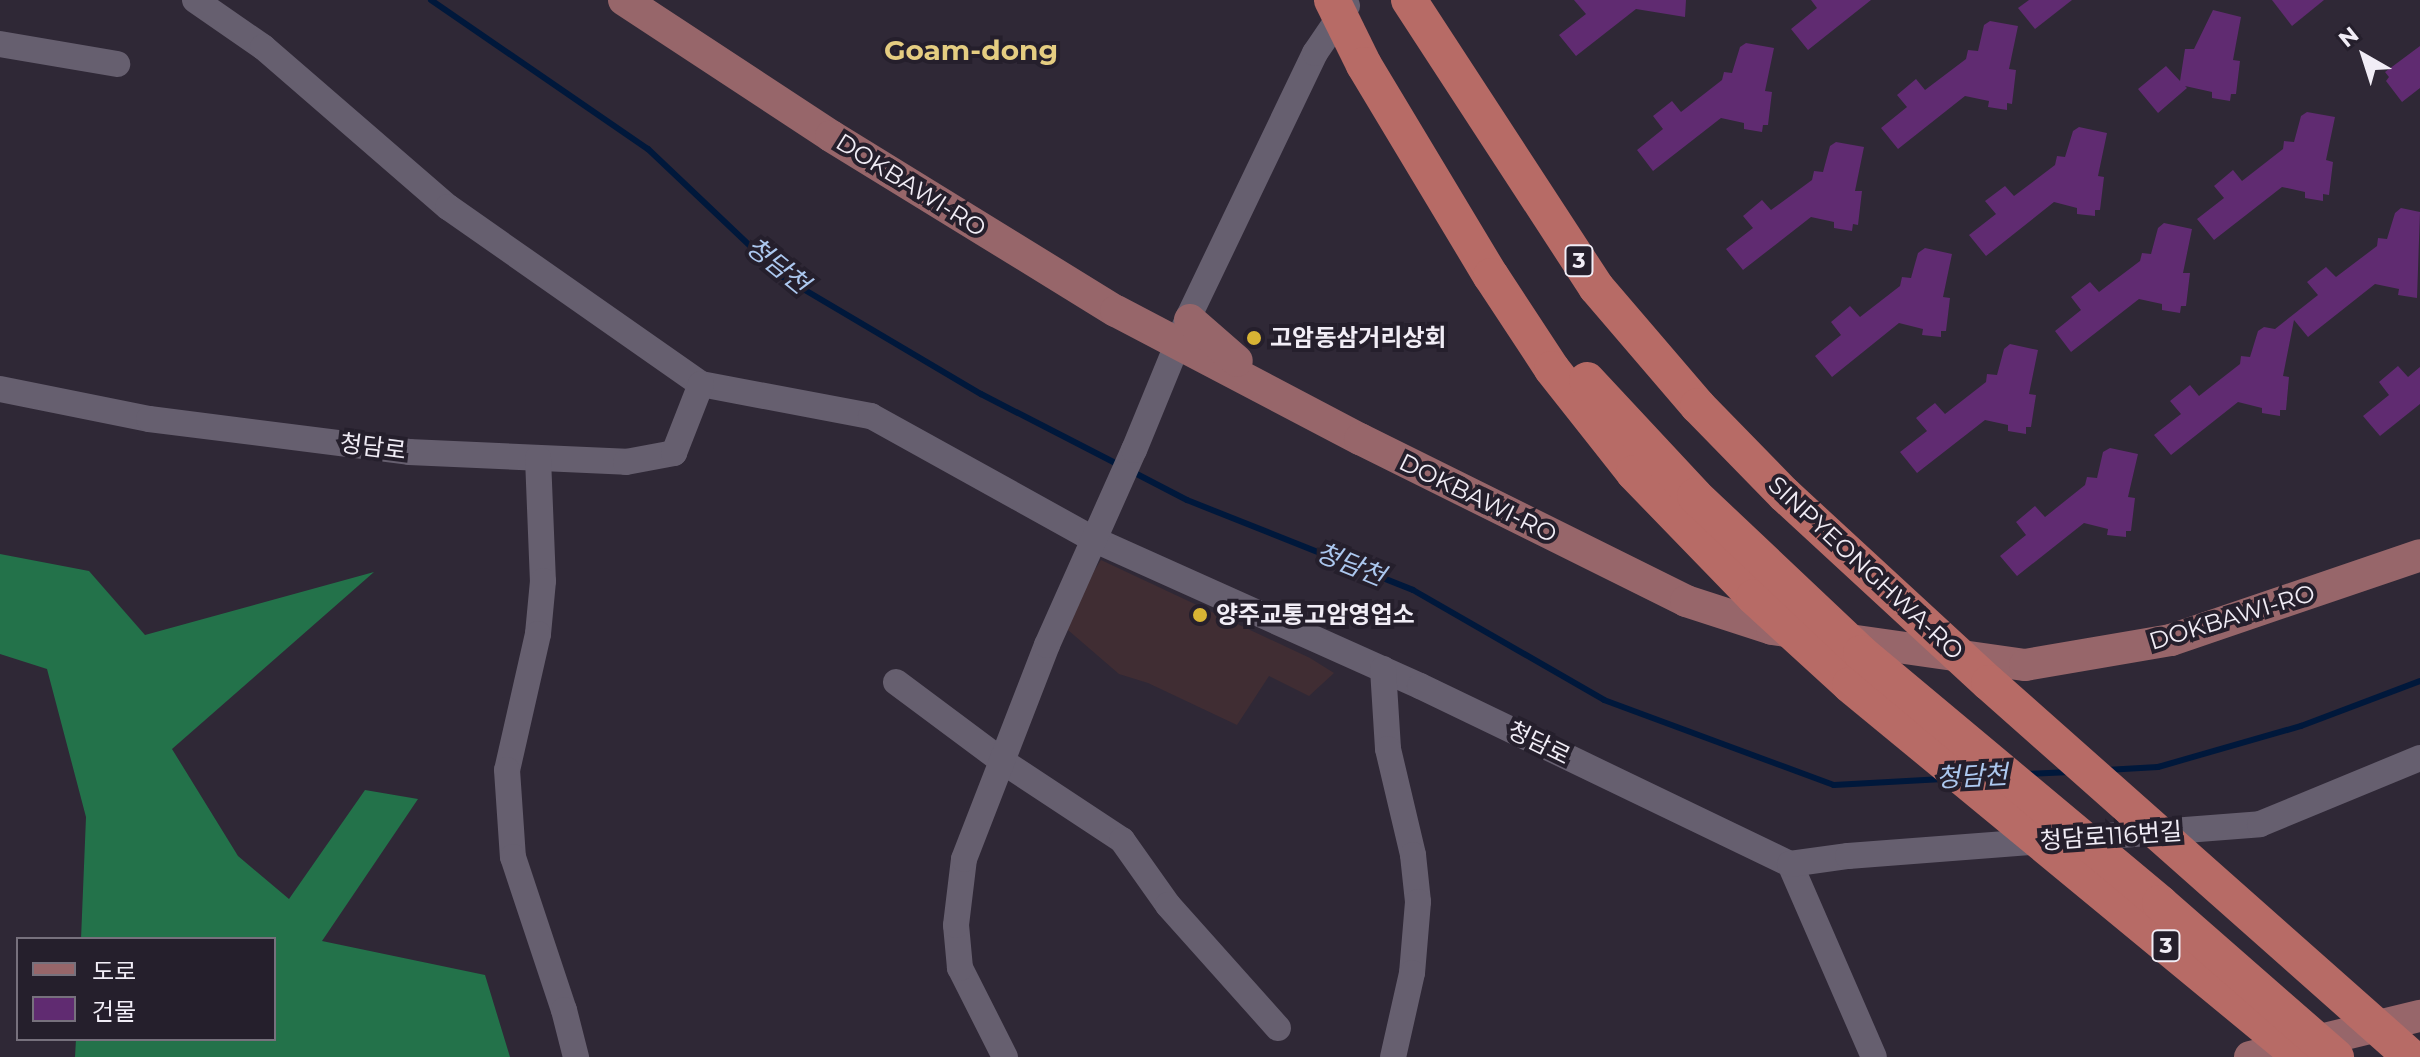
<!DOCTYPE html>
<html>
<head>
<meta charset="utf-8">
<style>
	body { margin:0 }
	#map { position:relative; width:2420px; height:1057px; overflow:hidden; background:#2f2836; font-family:Montserrat,"Noto Sans KR",sans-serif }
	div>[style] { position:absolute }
	.industrial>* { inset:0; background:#402d33 }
	.forest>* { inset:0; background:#23724a }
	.stream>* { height:6px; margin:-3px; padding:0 3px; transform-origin:3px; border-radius:3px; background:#00183b }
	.building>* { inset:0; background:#602b71 }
	.minor>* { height:26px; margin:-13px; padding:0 13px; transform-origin:13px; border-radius:13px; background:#665f6f }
	.major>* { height:32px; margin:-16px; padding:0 16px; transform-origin:16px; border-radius:16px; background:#97666a }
	.highway>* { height:36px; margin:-18px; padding:0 18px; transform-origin:18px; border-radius:18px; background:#b76b66 }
	.dots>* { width:22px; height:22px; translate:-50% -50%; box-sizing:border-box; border:4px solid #251f2c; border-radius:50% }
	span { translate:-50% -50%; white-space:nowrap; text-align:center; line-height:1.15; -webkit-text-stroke:8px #251f2c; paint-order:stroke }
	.shield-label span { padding:2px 6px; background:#251f2c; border:2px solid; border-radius:6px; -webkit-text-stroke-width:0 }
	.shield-label { font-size:22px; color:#f1edf6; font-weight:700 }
	.street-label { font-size:24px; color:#f1edf6 }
	.poi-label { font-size:24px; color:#f1edf6; font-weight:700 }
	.left { translate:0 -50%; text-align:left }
	.water-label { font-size:26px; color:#acc8ef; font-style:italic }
	.quarter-label { font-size:28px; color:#e5cd81; font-weight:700 }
	.legend { position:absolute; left:16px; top:937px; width:260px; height:104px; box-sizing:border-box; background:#251f2c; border:2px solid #77717d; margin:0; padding:10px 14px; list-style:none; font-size:24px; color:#f1edf6 }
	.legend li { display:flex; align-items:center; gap:16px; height:40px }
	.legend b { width:40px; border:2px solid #77717d }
	.north { position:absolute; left:2324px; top:16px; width:80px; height:80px; -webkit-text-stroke:6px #251f2c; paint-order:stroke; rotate:321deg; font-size:22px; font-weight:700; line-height:32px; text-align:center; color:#f1edf6 }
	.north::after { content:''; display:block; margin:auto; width:28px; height:36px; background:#f1edf6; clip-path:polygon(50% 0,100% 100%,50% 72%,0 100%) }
</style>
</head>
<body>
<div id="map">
	<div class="industrial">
		<i style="clip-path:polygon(1101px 560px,1310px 658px,1334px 673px,1309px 696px,1269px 676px,1237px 725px,1148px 683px,1119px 674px,1061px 624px)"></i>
	</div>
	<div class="forest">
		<i style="clip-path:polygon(0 554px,89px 571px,145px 635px,374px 572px,172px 749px,238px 856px,289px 899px,365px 790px,418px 799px,322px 941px,485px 975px,510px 1057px,75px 1057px,76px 1039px,274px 1039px,274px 939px,81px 939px,86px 817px,47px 669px,0 654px)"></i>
	</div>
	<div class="stream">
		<i style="left:431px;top:0;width:263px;rotate:34.5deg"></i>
		<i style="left:648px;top:149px;width:186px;rotate:43.5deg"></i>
		<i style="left:783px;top:277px;width:230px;rotate:30.6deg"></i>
		<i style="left:981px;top:394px;width:157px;rotate:27.2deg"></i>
		<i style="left:1131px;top:471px;width:63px;rotate:27.4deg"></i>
		<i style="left:1187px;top:500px;width:243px;rotate:21.7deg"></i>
		<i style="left:1413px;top:590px;width:220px;rotate:29.9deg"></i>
		<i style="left:1604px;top:700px;width:245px;rotate:20.3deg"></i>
		<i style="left:1834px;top:785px;width:109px;rotate:-3.2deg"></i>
		<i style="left:2106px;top:770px;width:52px;rotate:-3.3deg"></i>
		<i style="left:2158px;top:767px;width:149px;rotate:-16deg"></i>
		<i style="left:2301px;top:726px;width:127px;rotate:-20.7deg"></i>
		<i style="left:2026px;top:774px;width:45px;rotate:-2.5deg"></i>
	</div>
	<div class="building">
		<i style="clip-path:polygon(1574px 0,1686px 0,1685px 17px,1636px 9px,1576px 56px,1559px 35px,1586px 14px)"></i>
		<i style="clip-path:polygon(1811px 0,1871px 0,1808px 50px,1791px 29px,1817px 8px)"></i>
		<i style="clip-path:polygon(2029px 0,2072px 0,2035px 29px,2018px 8px)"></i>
		<i style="clip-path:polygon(2272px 0,2324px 0,2292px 26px)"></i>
		<i style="clip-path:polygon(2213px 10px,2241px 17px,2233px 60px,2240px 61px,2236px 94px,2231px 94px,2230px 101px,2212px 98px,2212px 92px,2185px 86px,2187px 88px,2158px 113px,2138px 89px,2166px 66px,2180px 81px,2185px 49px,2194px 49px)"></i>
		<i style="clip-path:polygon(1990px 21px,2018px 26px,2009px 69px,2016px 70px,2012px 104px,2007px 103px,2007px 110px,1988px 107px,1989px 101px,1965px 96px,1898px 149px,1881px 128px,1907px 107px,1897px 95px,1916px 79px,1925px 90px,1966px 59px,1968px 50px,1978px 51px,1984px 25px)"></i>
		<i style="clip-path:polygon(1746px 43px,1774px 48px,1765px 91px,1772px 92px,1768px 125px,1763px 125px,1762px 132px,1744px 129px,1744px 123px,1721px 118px,1653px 171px,1637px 150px,1663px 129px,1653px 116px,1672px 101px,1681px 112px,1722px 80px,1724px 72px,1732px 73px,1740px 47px)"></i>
		<i style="clip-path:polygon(2420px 46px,2420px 88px,2402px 102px,2386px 81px,2389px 77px,2385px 72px)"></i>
		<i style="clip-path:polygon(2307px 112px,2335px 117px,2326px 160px,2333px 162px,2329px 195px,2323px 194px,2323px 201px,2305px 198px,2305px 192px,2282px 187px,2214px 240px,2197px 219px,2224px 198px,2214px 186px,2233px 170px,2242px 181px,2283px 149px,2284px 141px,2294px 142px,2301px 116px)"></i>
		<i style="clip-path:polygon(2079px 127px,2107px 133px,2098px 176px,2104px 177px,2100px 210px,2095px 210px,2095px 216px,2077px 214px,2077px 208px,2054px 202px,1986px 256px,1969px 235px,1996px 214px,1985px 201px,2005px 186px,2014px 196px,2055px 165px,2057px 156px,2065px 157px,2073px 131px)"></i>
		<i style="clip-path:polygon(1836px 142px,1864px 147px,1855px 191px,1862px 191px,1858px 225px,1853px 224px,1852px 231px,1834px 228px,1834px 222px,1811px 217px,1743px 270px,1726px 249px,1753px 228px,1743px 216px,1762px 200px,1771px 210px,1812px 180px,1814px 171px,1823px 172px,1830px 146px)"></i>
		<i style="clip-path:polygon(2401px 208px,2420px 212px,2417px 298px,2398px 295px,2399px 289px,2375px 284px,2308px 337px,2294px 320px,2283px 376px,2289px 377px,2286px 410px,2280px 410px,2280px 416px,2262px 413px,2262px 408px,2238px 402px,2171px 455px,2154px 435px,2181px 414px,2170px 401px,2190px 385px,2199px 396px,2240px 364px,2241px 356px,2250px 357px,2258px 331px,2264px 327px,2275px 329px,2318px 295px,2307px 282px,2326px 267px,2336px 277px,2377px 246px,2378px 238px,2387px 239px,2395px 213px)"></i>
		<i style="clip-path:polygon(2164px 223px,2192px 229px,2183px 273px,2190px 273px,2186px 306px,2181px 306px,2180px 313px,2162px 310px,2162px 304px,2139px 299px,2071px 352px,2055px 331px,2081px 310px,2071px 297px,2090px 282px,2099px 292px,2140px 261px,2142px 253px,2151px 254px,2158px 228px)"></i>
		<i style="clip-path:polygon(1925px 248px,1952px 254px,1943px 297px,1950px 298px,1946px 331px,1941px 331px,1941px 337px,1922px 335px,1923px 329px,1899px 323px,1832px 377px,1815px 356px,1841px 335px,1831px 322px,1850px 306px,1860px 317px,1900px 286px,1902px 277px,1911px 278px,1918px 253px)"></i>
		<i style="clip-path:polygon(2010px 344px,2038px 350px,2029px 394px,2036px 395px,2031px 427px,2026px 427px,2026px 434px,2008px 431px,2008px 425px,1985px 420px,1917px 473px,1900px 452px,1927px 431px,1916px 418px,1935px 403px,1945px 414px,1986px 382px,1987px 374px,1997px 375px,2004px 349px)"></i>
		<i style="clip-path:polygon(2398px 366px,2408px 377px,2420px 367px,2420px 404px,2380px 436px,2363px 416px,2389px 395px,2379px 382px)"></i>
		<i style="clip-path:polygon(2110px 448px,2138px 454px,2128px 497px,2135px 498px,2131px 531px,2126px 531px,2126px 537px,2107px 535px,2108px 529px,2084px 523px,2017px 576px,2000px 556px,2026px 535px,2016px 522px,2035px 506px,2045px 517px,2085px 485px,2087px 477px,2097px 478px,2103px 452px)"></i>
	</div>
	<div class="minor">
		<i style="left:195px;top:0;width:83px;rotate:34.7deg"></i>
		<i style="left:263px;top:47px;width:245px;rotate:40.9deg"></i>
		<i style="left:448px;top:207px;width:309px;rotate:35deg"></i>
		<i style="left:701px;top:384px;width:173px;rotate:10.7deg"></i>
		<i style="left:871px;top:416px;width:256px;rotate:29deg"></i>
		<i style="left:1095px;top:540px;width:356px;rotate:24.2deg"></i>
		<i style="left:1420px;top:686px;width:411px;rotate:25.7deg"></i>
		<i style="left:1790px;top:864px;width:210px;rotate:66.5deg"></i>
		<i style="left:0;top:44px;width:119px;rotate:9.7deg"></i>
		<i style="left:0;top:389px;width:152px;rotate:11.4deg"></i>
		<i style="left:149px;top:419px;width:262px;rotate:7.2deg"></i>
		<i style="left:409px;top:452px;width:217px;rotate:2.6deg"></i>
		<i style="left:626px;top:462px;width:49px;rotate:-10.6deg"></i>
		<i style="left:674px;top:453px;width:74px;rotate:-68.6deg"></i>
		<i style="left:538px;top:458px;width:123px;rotate:87.7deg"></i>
		<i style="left:543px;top:581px;width:53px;rotate:95.4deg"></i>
		<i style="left:538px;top:634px;width:139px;rotate:102.8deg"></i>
		<i style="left:507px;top:770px;width:87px;rotate:86.1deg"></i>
		<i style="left:513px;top:857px;width:161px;rotate:71.6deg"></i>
		<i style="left:564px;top:1010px;width:49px;rotate:75.7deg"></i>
		<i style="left:1383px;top:669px;width:80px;rotate:86.4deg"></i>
		<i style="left:1388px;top:749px;width:109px;rotate:76.7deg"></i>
		<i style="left:1413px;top:855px;width:47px;rotate:83.9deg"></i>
		<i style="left:1418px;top:902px;width:71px;rotate:94.8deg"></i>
		<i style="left:1412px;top:973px;width:86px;rotate:102.7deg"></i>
		<i style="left:896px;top:682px;width:132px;rotate:36.7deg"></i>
		<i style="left:1002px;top:761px;width:144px;rotate:33.4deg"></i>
		<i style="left:1122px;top:840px;width:80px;rotate:54.7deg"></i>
		<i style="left:1168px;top:905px;width:165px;rotate:48.2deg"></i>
		<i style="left:1790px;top:864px;width:59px;rotate:-7.9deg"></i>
		<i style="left:1848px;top:856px;width:413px;rotate:-4.4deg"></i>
		<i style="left:2260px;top:824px;width:173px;rotate:-22.4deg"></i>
		<i style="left:1005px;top:1057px;width:100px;rotate:-116.8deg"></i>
		<i style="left:960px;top:968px;width:43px;rotate:-95.3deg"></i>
		<i style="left:956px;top:925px;width:66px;rotate:-83.1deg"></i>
		<i style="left:964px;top:859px;width:230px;rotate:-68.8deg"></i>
		<i style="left:1047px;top:645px;width:214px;rotate:-66deg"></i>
		<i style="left:1134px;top:450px;width:145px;rotate:-67.7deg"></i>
		<i style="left:1189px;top:316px;width:292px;rotate:-64.4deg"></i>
		<i style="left:1315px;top:53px;width:57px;rotate:-55.8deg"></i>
	</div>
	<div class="major">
		<i style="left:624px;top:0;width:248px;rotate:33.3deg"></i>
		<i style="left:831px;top:136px;width:334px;rotate:31.6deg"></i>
		<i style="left:1116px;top:311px;width:276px;rotate:27.7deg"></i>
		<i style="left:1360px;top:439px;width:364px;rotate:26.4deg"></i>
		<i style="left:1686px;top:601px;width:90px;rotate:18deg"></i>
		<i style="left:1772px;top:629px;width:256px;rotate:8.1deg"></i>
		<i style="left:2025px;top:665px;width:148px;rotate:-9.7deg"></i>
		<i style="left:2171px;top:640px;width:263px;rotate:-18.8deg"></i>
		<i style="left:1190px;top:320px;width:62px;rotate:41.1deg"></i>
		<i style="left:2250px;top:1057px;width:175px;rotate:-13.6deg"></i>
	</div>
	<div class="highway">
		<i style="left:1332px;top:0;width:72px;rotate:63.8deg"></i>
		<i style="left:1364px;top:65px;width:246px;rotate:59deg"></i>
		<i style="left:1491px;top:276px;width:111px;rotate:56.7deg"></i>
		<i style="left:1552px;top:369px;width:132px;rotate:51.7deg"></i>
		<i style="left:1634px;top:473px;width:173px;rotate:45.9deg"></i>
		<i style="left:1754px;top:597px;width:130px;rotate:42.5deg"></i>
		<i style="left:1850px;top:685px;width:585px;rotate:39.52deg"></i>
		<i style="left:1409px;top:0;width:343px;rotate:56.9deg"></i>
		<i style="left:1596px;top:287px;width:157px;rotate:49.4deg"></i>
		<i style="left:1698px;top:406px;width:124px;rotate:45.7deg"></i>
		<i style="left:1785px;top:495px;width:277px;rotate:42.7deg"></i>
		<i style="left:1989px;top:683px;width:564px;rotate:41.55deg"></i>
		<i style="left:1587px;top:380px;width:158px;rotate:47deg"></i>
		<i style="left:1695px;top:496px;width:228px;rotate:43.4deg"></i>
		<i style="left:1861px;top:653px;width:390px;rotate:39.9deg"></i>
		<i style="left:2160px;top:903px;width:234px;rotate:41.2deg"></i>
	</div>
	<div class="dots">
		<i style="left:1254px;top:338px;background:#d8b434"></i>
		<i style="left:1200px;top:615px;background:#d8b434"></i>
	</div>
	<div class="shield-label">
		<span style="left:1579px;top:261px">3</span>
		<span style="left:2166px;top:946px">3</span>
	</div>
	<div class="street-label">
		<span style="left:911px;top:185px;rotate:32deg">DOKBAWI-RO</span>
		<span style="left:373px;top:447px;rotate:7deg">청담로</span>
		<span style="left:1478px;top:498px;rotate:26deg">DOKBAWI-RO</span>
		<span style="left:1866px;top:568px;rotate:43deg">SINPYEONGHWA-RO</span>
		<span style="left:2232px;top:617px;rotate:-17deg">DOKBAWI-RO</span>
		<span style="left:1539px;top:743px;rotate:26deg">청담로</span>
		<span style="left:2111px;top:836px;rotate:-4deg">청담로116번길</span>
	</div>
	<div class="poi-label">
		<span class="left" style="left:1270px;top:338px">고암동삼거리상회</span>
		<span class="left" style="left:1216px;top:615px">양주교통고암영업소</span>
	</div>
	<div class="water-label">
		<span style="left:777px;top:266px;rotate:39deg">청담천</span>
		<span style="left:1350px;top:565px;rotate:22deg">청담천</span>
		<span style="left:1972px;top:777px;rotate:-3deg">청담천</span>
	</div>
	<div class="quarter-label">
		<span style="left:971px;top:50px">Goam-dong</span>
	</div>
	<ul class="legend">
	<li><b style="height:10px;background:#97666a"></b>도로</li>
	<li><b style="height:22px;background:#602b71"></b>건물</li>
	</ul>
	<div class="north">N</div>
</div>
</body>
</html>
